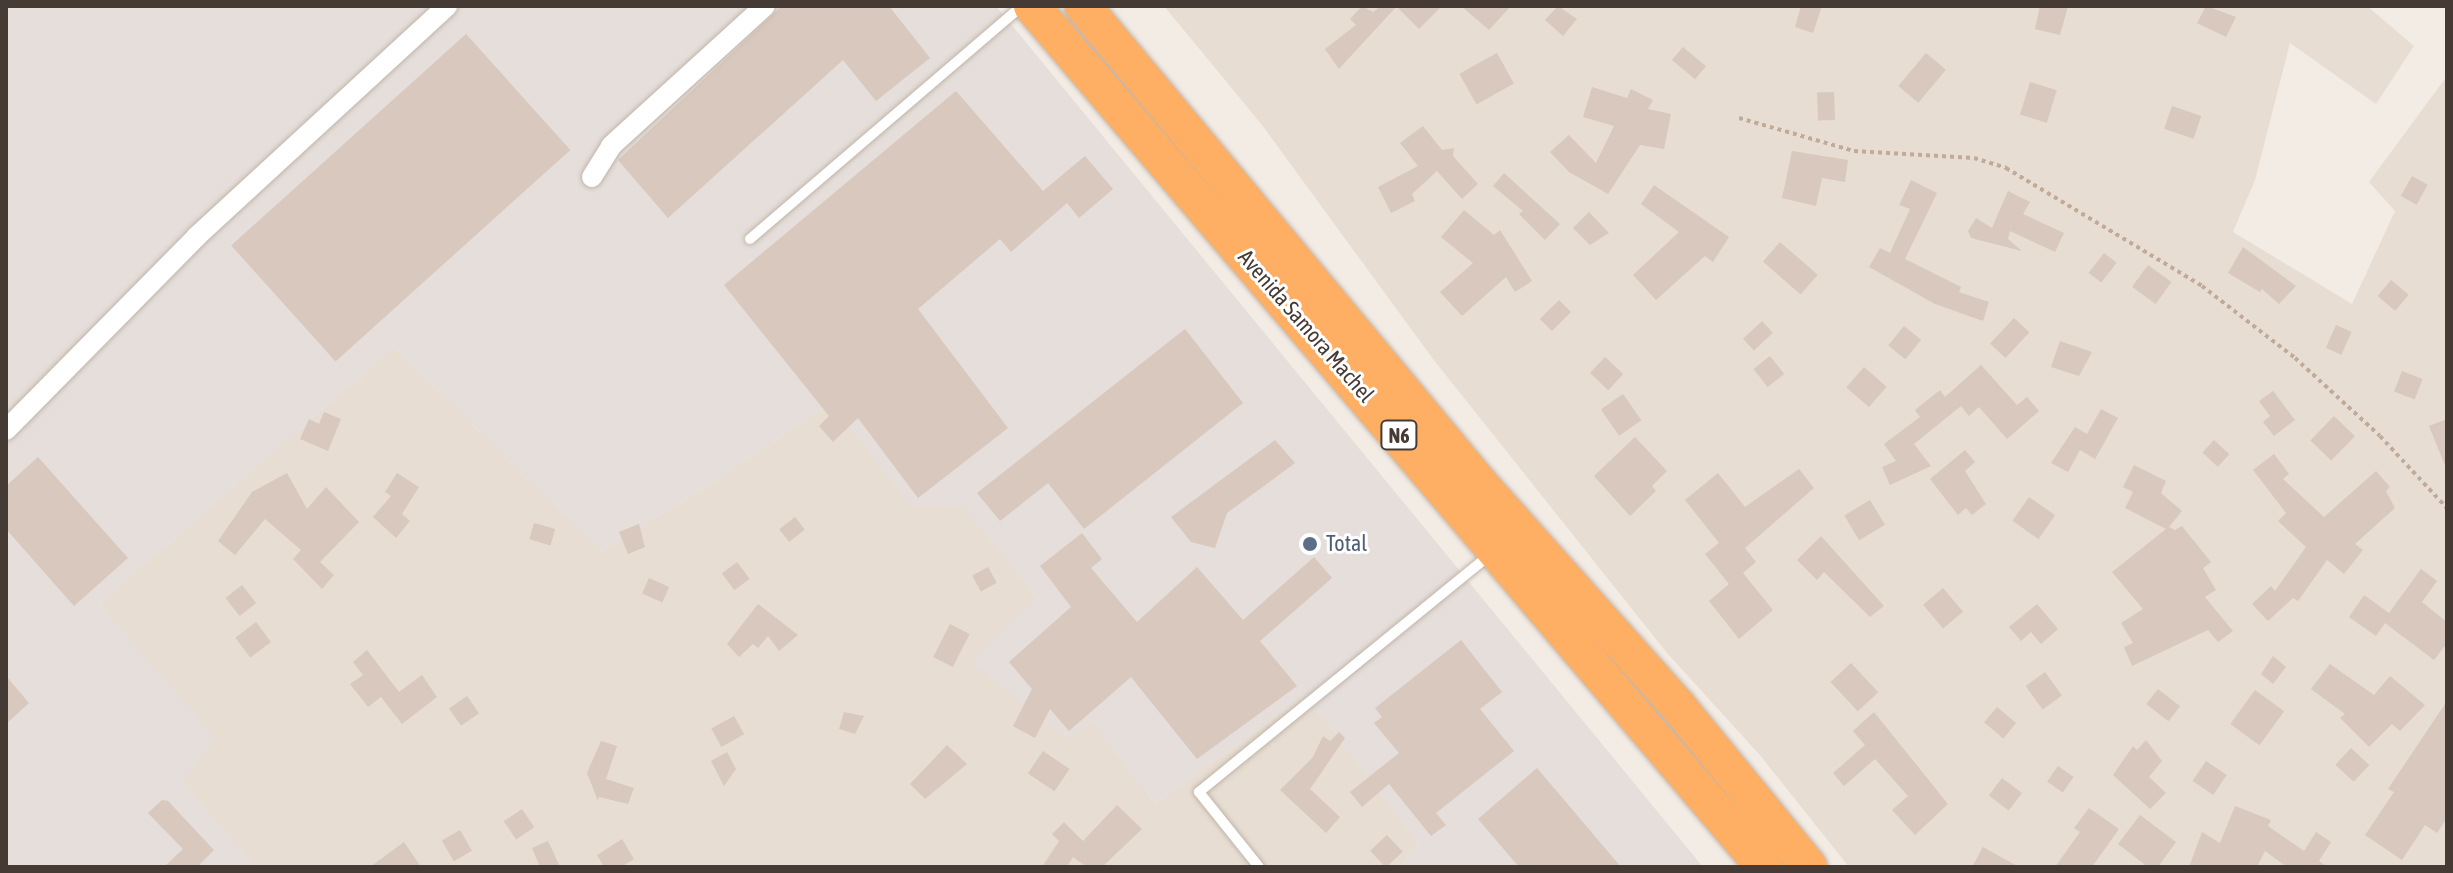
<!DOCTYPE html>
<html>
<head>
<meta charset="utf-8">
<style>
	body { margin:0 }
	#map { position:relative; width:2453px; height:873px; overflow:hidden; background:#f3ece5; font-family:"Asap Condensed",sans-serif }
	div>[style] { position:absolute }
	.residential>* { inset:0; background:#e7ddd2 }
	.industrial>* { inset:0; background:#e5deda }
	.building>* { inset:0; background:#d8c8bd; transform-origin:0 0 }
	.path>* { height:4px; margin-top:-2px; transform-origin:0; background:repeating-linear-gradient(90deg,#c1ab98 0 4px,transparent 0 8px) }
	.roads { filter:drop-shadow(0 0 2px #c1b5aa) drop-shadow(0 0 2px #c1b5aa) }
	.lane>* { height:10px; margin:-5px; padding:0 5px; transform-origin:5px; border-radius:5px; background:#fff }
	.street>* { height:20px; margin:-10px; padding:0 10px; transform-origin:10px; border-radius:10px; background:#fff }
	.highway>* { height:36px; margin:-18px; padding:0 18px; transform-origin:18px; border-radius:18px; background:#ffaf63 }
	.dots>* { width:22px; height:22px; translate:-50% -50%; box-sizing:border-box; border:4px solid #fff; border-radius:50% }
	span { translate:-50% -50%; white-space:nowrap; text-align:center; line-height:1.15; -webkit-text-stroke:6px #fff; paint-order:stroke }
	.shield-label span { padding:2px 6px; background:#fff; border:2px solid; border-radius:6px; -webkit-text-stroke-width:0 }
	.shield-label { font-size:20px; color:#453b34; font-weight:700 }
	.street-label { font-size:22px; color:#453b34 }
	.service-label { font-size:22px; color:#4e5e75 }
	.left { translate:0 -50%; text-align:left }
	.frame { position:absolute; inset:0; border:8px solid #453b34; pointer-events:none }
</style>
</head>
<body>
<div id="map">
	<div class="residential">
		<i style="clip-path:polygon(1164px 6px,2367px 6px,2414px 46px,2376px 104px,2290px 43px,2255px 180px,2233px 232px,2352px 304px,2395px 211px,2369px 182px,2447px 76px,2447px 867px,1849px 867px,1759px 754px,1667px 653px,1433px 359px,1262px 125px)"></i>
		<i style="clip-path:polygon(394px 348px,602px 551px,711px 485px,830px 403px,964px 506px,1036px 597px,1067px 740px,1092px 722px,1155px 804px,1306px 695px,1418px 843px,1400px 867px,256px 867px,183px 782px,100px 603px)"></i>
	</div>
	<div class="industrial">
		<i style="clip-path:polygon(6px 6px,996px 6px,1703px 867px,1400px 867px,1418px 843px,1306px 695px,1155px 804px,1092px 722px,1068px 740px,971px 662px,1036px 597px,964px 506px,909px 505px,830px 403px,711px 485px,602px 551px,394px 348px,100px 603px,216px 738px,183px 782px,256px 867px,6px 867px)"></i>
	</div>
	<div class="building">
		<i style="clip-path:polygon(782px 6px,889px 6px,930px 58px,876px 101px,843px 60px,668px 218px,618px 160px)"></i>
		<i style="clip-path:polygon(1362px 6px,1373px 12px,1381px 6px,1396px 7px,1339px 69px,1325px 49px,1356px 25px,1350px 19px)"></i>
		<i style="clip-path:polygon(1396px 6px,1442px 6px,1419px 29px)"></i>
		<i style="clip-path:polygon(1461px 6px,1511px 6px,1489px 30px)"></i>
		<i style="clip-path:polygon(1558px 6px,1577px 19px,1563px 36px,1545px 20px)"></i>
		<i style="clip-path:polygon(1801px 6px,1822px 6px,1813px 33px,1795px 27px)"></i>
		<i style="clip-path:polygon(2040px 6px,2068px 6px,2060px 35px,2035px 29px)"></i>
		<i style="clip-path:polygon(2206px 6px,2236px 17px,2226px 37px,2197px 23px)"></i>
		<i style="left:466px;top:34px;width:156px;height:316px;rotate:48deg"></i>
		<i style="left:1683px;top:47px;width:30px;height:17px;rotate:40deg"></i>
		<i style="left:1497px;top:53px;width:35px;height:43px;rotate:61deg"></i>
		<i style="left:1926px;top:53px;width:26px;height:43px;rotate:40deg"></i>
		<i style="left:2030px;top:82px;width:28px;height:34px;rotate:17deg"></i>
		<i style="clip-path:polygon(1592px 87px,1627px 98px,1631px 89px,1653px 100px,1648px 109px,1671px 114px,1664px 149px,1640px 145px,1608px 194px,1569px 172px,1550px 152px,1569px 135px,1596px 163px,1614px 126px,1583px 117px)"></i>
		<i style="clip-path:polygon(956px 91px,1043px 191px,1085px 156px,1113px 189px,1079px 218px,1067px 203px,1011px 252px,1000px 239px,918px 309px,1008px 428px,918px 498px,858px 418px,833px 442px,819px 426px,829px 416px,724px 285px)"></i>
		<i style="left:1834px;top:92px;width:28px;height:17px;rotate:88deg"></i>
		<i style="left:2172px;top:106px;width:31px;height:24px;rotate:19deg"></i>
		<i style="clip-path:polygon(1423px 126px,1442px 150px,1454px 148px,1453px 156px,1478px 184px,1462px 199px,1437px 171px,1412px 194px,1415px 201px,1391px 213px,1378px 187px,1418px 166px,1400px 143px)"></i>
		<i style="clip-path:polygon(1792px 151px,1848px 160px,1845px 182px,1822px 178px,1816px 206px,1782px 198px)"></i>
		<i style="clip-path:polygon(1504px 173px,1560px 224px,1545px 240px,1519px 214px,1523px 211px,1493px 186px)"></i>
		<i style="left:2412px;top:176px;width:18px;height:23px;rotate:29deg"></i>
		<i style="clip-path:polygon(1911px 180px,1937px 193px,1905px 259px,1961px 287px,1959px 292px,1989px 302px,1983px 321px,1935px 304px,1869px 267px,1880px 248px,1890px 253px,1910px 209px,1899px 205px)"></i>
		<i style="clip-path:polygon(1654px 185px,1729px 237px,1713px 262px,1705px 256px,1656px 300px,1633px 275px,1679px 232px,1641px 204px)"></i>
		<i style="clip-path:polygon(2008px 191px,2030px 202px,2023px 214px,2064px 233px,2055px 252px,2010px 231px,2008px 239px,2022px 251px,1971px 238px,1968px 231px,1976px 218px,1992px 228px)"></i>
		<i style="clip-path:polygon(1464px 210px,1494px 235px,1500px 230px,1532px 281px,1515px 292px,1506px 277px,1462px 316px,1440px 292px,1473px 263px,1441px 237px)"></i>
		<i style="clip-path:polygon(1589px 212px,1609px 233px,1590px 245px,1573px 228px)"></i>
		<i style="left:1780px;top:242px;width:50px;height:26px;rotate:41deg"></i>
		<i style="clip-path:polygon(2243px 247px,2296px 286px,2279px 304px,2262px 289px,2260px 292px,2228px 273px)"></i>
		<i style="left:2104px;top:253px;width:16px;height:25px;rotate:38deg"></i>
		<i style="left:2148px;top:265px;width:29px;height:27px;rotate:36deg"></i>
		<i style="left:2391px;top:280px;width:23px;height:21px;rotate:40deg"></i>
		<i style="left:1559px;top:300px;width:17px;height:27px;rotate:45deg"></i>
		<i style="left:2014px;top:318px;width:21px;height:35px;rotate:43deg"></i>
		<i style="left:1762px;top:321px;width:16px;height:26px;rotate:47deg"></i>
		<i style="left:2336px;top:325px;width:17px;height:25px;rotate:24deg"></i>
		<i style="left:1904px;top:326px;width:22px;height:25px;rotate:39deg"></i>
		<i style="clip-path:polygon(1185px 329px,1243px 403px,1084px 529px,1048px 483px,1000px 521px,977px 493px)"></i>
		<i style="clip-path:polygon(2060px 341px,2092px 352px,2079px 376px,2051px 367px)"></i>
		<i style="left:1770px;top:356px;width:23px;height:21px;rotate:52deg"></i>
		<i style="left:1605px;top:357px;width:25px;height:22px;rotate:43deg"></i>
		<i style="clip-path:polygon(1981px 365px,2017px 405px,2027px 397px,2039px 411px,2007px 439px,1979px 407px,1969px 416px,1961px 406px,1914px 444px,1931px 466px,1890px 485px,1882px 467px,1896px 461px,1884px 444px,1920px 417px,1915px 410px,1940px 390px,1945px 397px)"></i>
		<i style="left:1864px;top:367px;width:30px;height:27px;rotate:41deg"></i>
		<i style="left:2402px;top:371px;width:22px;height:22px;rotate:21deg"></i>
		<i style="clip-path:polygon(2273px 391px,2295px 420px,2274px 436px,2263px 422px,2270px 416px,2259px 401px)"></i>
		<i style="left:1623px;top:394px;width:32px;height:27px;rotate:55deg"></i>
		<i style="clip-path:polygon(2101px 409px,2118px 418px,2095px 459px,2080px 450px,2068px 472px,2051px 463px,2075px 427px,2087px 434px)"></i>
		<i style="clip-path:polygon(324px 412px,341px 419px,328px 451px,300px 439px,309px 419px,319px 424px)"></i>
		<i style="left:2334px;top:416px;width:29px;height:34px;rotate:44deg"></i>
		<i style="clip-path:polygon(2447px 419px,2447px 468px,2446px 468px,2429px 426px)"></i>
		<i style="clip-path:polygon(1635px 437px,1667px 471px,1652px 486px,1656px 491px,1630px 516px,1594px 476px)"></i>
		<i style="clip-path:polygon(1275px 440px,1295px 463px,1227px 513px,1215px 548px,1191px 542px,1171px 517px)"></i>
		<i style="left:2214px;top:440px;width:21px;height:17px;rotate:43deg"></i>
		<i style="clip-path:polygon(1965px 450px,1975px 462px,1965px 471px,1986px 504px,1972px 515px,1966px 508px,1958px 515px,1930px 479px)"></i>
		<i style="clip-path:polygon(2274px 454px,2289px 474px,2283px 479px,2324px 517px,2376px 471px,2390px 487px,2386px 491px,2395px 508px,2355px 544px,2363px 550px,2344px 574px,2327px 560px,2298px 601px,2293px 598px,2268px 621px,2252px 604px,2271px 586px,2275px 591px,2306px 547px,2278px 521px,2286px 513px,2253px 470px)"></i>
		<i style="clip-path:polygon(38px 457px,128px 558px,74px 606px,6px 529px,6px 486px)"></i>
		<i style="clip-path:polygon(2134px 465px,2166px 481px,2161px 493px,2182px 511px,2169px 527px,2175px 530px,2182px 526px,2211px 562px,2203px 568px,2216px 590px,2205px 597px,2233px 631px,2218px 642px,2208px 630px,2132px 666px,2124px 647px,2133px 643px,2121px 623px,2143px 609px,2112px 572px,2166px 529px,2125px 508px,2133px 492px,2123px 487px)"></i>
		<i style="clip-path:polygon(1799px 469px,1814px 488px,1745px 548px,1756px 562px,1743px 573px,1773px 610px,1739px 639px,1709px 601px,1729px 584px,1705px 554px,1719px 543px,1685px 500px,1718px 473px,1745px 507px)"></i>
		<i style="clip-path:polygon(287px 473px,307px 509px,326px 487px,359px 522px,320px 562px,334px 575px,322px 589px,293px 559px,301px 550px,265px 519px,235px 555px,218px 541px,252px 492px)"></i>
		<i style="clip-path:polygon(397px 473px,419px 487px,402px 514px,410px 521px,396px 538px,373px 517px,391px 496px,385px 492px)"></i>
		<i style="left:2029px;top:497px;width:32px;height:29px;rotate:35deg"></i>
		<i style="left:1870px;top:500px;width:29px;height:30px;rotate:59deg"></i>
		<i style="left:795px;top:517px;width:16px;height:20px;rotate:52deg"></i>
		<i style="left:534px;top:523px;width:22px;height:17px;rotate:16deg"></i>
		<i style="clip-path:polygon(639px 524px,645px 547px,628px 554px,619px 532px)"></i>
		<i style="clip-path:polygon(1082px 533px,1102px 559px,1091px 568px,1137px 622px,1197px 567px,1243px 620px,1314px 557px,1332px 578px,1260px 641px,1297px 686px,1197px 759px,1131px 677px,1069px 731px,1050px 709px,1035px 738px,1013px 726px,1032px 689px,1009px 662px,1071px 607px,1040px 566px)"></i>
		<i style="clip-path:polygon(1821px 536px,1884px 606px,1870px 617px,1824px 572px,1817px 580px,1797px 560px)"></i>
		<i style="left:737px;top:562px;width:21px;height:19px;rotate:53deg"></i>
		<i style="left:988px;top:567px;width:18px;height:18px;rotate:61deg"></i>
		<i style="clip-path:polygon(2421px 569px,2437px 581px,2422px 602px,2447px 622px,2447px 643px,2434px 660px,2385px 623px,2376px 636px,2349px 617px,2364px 595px,2389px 613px)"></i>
		<i style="left:649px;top:578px;width:22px;height:17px;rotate:24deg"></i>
		<i style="left:242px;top:585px;width:23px;height:21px;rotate:52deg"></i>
		<i style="left:1943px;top:588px;width:31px;height:26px;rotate:50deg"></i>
		<i style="clip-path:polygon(758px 604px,798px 635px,779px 651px,768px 636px,758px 648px,753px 644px,739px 657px,727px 644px)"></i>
		<i style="clip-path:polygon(2037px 604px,2058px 629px,2041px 644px,2031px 632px,2021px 641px,2009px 627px)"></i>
		<i style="left:256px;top:622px;width:25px;height:26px;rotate:53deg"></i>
		<i style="left:950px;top:624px;width:22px;height:37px;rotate:27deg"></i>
		<i style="clip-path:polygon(1461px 640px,1502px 692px,1480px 709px,1514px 751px,1436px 813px,1446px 825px,1431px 836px,1389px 784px,1362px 807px,1350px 792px,1399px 753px,1374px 723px,1382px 717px,1375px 708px)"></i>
		<i style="clip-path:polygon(367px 650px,399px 692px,422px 675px,437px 697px,402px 724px,381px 697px,368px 707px,350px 684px,363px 675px,353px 662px)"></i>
		<i style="clip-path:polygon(2273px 656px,2286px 667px,2273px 684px,2261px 674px)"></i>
		<i style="left:1851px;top:663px;width:40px;height:28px;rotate:47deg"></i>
		<i style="clip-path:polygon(2330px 664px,2374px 695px,2390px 676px,2425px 705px,2400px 731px,2392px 724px,2369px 747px,2340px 718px,2345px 714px,2311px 689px)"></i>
		<i style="left:2045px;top:672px;width:29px;height:24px;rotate:54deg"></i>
		<i style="clip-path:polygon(6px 676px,29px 703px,6px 724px)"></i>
		<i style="left:2158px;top:689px;width:28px;height:19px;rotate:38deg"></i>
		<i style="left:2255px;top:690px;width:36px;height:42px;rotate:36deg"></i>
		<i style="left:467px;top:696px;width:21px;height:22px;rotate:55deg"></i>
		<i style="clip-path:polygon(2447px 701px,2447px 818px,2437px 833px,2425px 825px,2402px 860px,2365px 835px,2394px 792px,2388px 789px)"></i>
		<i style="left:1997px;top:707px;width:25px;height:20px;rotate:40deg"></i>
		<i style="clip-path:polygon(844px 712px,864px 716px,855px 734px,839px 729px)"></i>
		<i style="clip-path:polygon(1874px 712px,1948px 804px,1915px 835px,1892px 810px,1908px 796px,1875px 759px,1844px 786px,1833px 773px,1865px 745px,1853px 731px)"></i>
		<i style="left:734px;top:716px;width:21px;height:26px;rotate:61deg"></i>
		<i style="clip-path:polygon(1339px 732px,1345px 738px,1310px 789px,1340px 817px,1326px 833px,1280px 790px,1313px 757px,1323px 736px,1330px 741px)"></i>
		<i style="clip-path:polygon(2146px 740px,2162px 761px,2149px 777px,2166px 793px,2150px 809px,2113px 775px,2133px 746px,2137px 750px)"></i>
		<i style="clip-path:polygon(601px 741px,617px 746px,606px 779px,634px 788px,628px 804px,599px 797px,598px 801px,587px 773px)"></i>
		<i style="clip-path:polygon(947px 745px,967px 764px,925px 799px,910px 784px)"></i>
		<i style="left:2351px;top:748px;width:25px;height:23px;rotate:43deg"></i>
		<i style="left:1043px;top:751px;width:32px;height:27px;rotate:34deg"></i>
		<i style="clip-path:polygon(727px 752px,736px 769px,724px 786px,711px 761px)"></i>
		<i style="left:2206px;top:761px;width:25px;height:24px;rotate:34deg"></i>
		<i style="left:2058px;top:766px;width:19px;height:19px;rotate:35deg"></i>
		<i style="clip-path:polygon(1537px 768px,1621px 867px,1519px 867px,1478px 819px)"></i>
		<i style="left:2002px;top:778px;width:25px;height:22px;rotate:37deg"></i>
		<i style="clip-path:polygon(162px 800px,168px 801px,214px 850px,197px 867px,164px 867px,183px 849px,148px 813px)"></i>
		<i style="clip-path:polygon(1117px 805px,1142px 829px,1102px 867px,1087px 867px,1073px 857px,1067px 867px,1042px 867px,1059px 841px,1052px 834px,1064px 822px,1083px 841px)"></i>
		<i style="clip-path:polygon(2235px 806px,2271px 820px,2268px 826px,2304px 851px,2316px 832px,2331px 842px,2319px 861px,2327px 867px,2287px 867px,2265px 851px,2257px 867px,2189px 867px,2202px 832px,2220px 843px)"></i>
		<i style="clip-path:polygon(2089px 808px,2119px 829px,2092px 867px,2055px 867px,2080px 832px,2074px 828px)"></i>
		<i style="left:522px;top:809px;width:22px;height:22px;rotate:56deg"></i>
		<i style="clip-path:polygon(2140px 815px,2176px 842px,2158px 867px,2148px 867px,2118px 844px)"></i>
		<i style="left:460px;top:830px;width:24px;height:21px;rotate:60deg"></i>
		<i style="left:1387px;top:835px;width:23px;height:23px;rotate:47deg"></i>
		<i style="clip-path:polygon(622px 839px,634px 859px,621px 867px,604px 867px,597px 855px)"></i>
		<i style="clip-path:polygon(548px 841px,560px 867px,540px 867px,532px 848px)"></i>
		<i style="clip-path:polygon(404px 842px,421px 867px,370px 867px)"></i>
		<i style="clip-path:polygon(1983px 847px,2019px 867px,1972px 867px)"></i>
	</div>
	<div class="path">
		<i style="left:1739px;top:118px;width:120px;rotate:16deg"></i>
		<i style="left:1854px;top:151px;width:120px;rotate:3.3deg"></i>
		<i style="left:1974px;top:158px;width:34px;rotate:17deg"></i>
		<i style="left:2006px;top:168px;width:229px;rotate:31deg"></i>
		<i style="left:2202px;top:286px;width:118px;rotate:37.7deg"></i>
		<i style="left:2295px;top:358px;width:115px;rotate:42.5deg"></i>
		<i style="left:2380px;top:436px;width:98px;rotate:47.1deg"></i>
	</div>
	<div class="roads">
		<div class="lane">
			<i style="left:750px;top:239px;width:358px;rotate:-40.6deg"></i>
			<i style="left:1259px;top:867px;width:96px;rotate:-128.7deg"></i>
			<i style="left:1199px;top:792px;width:378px;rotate:-39.2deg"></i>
		</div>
		<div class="street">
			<i style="left:592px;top:177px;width:36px;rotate:-58deg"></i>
			<i style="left:611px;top:146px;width:208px;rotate:-42.3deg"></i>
			<i style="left:6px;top:430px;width:272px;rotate:-45.4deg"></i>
			<i style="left:197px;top:236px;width:340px;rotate:-42.6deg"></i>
		</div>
		<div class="highway">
			<i style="left:1032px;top:6px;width:1130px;rotate:49.63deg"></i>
			<i style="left:1083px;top:6px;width:621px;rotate:50.29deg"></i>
			<i style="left:1480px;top:484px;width:296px;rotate:48.3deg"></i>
			<i style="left:1677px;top:705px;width:209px;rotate:50.8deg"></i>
		</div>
	</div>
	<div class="dots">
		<i style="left:1310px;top:544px;background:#5c6f8a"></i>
	</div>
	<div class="shield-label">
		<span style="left:1399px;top:435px">N6</span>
	</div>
	<div class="street-label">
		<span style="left:1306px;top:326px;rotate:49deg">Avenida Samora Machel</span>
	</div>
	<div class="service-label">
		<span class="left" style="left:1326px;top:544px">Total</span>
	</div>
	<div class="frame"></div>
</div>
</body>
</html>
